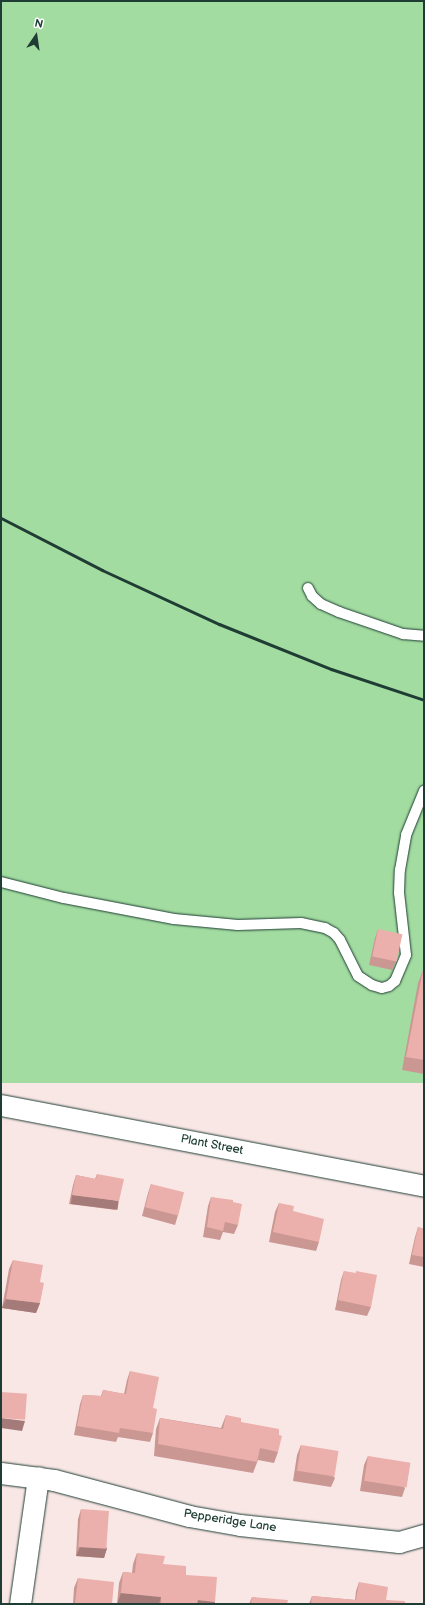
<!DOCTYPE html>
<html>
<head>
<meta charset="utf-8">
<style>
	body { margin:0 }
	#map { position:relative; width:425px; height:1605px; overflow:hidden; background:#f9e7e6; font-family:"Balsamiq Sans",sans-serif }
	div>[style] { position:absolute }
	.green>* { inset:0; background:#a3dca1; transform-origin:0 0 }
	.roads { filter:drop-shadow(0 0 1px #1f3d34) drop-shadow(0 0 1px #1f3d34) }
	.service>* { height:10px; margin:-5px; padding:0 5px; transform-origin:5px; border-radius:5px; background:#fff }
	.minor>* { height:21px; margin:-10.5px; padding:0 10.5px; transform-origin:10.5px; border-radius:10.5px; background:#fff }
	.rail>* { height:3px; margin:-1.5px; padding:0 1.5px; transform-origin:1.5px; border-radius:1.5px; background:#1f3d34 }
	.wall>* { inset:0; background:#ca9793 }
	.shaded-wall>* { inset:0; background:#a47b78; transform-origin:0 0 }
	.building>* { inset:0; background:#ebb0ab; transform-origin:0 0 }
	span { translate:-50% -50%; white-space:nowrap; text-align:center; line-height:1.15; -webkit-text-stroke:3px #fff; paint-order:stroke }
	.street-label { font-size:12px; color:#1f3d34 }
	.frame { position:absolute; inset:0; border:2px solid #1f3d34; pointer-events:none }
	.north { position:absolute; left:16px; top:16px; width:40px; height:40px; -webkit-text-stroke:3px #fff; paint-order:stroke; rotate:13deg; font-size:11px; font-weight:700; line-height:16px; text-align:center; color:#1f3d34 }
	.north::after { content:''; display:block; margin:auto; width:14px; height:18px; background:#1f3d34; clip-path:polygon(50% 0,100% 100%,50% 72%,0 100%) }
</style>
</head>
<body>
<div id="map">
	<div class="green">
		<i style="left:1px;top:1px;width:423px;height:1082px"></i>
	</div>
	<div class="roads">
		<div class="service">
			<i style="left:308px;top:588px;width:9px;rotate:63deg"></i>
			<i style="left:312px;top:596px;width:12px;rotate:42deg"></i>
			<i style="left:321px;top:604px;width:20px;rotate:24deg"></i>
			<i style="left:339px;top:612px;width:68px;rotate:19deg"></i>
			<i style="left:403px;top:634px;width:21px;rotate:5deg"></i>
			<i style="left:1px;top:882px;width:65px;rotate:14.3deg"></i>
			<i style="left:64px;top:898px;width:112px;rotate:10.8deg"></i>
			<i style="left:174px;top:919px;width:64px;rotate:5.4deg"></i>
			<i style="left:238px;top:925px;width:63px;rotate:-1.8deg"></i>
			<i style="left:301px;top:923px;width:25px;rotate:12deg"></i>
			<i style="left:325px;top:928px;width:10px;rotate:29deg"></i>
			<i style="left:334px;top:933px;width:9px;rotate:49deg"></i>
			<i style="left:340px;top:940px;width:40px;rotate:63.4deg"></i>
			<i style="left:358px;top:976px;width:17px;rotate:33deg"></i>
			<i style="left:372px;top:985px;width:10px;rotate:17deg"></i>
			<i style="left:382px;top:988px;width:7px;rotate:-16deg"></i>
			<i style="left:389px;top:986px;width:8px;rotate:-40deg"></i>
			<i style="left:395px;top:981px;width:28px;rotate:-67deg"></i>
			<i style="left:406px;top:955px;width:62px;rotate:-96.4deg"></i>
			<i style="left:399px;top:893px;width:23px;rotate:-88deg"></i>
			<i style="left:400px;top:870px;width:36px;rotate:-80deg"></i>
			<i style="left:406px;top:835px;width:48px;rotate:-67.8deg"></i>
		</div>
		<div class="minor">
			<i style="left:1px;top:1105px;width:431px;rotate:10.8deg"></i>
			<i style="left:1px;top:1473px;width:53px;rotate:7.5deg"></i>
			<i style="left:54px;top:1480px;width:140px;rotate:14.9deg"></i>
			<i style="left:189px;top:1516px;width:52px;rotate:10deg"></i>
			<i style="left:240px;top:1525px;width:160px;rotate:6.1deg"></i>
			<i style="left:399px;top:1542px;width:26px;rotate:-16deg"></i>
			<i style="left:20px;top:1604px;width:128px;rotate:-81.9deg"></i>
		</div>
	</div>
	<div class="rail">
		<i style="left:1px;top:518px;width:114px;rotate:27.2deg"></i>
		<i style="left:102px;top:570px;width:129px;rotate:24.8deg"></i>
		<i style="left:219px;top:624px;width:121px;rotate:21.9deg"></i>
		<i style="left:331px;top:669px;width:98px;rotate:18.4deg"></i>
	</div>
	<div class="wall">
		<i style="clip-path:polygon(378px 929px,396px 961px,392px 970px,369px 965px,375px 938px)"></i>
		<i style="clip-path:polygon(423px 970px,424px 970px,424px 1074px,402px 1070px,418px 983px)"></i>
		<i style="clip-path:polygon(97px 1174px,116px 1210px,69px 1204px,73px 1185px,76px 1175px,95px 1179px)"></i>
		<i style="clip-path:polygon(151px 1184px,178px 1215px,175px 1225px,142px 1216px,148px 1193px)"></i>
		<i style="clip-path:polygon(211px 1197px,233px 1202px,238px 1225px,234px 1234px,223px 1232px,220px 1240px,203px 1237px,208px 1206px)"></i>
		<i style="clip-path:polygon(279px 1203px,293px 1211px,319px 1242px,316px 1251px,269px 1242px,275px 1212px)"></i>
		<i style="clip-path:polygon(418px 1227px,424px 1229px,424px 1267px,409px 1264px,415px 1237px)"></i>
		<i style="clip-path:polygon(13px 1260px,40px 1282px,40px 1303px,36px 1313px,2px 1308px,9px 1269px)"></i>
		<i style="clip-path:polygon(344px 1271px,371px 1307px,367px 1316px,335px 1310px,341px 1280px)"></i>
		<i style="clip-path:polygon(130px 1371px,153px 1408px,153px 1433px,150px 1442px,118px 1437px,116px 1442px,74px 1435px,80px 1404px,83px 1395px,101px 1396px,103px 1390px,124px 1394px,127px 1380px)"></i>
		<i style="clip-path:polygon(226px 1415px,241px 1422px,278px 1452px,274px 1463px,258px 1460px,253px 1473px,154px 1456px,156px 1429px,160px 1418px,221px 1428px)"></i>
		<i style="clip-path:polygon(301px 1445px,335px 1478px,331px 1487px,293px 1481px,297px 1455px)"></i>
		<i style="clip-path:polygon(368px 1456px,405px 1488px,402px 1497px,360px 1491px,364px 1465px)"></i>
		<i style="clip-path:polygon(81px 1509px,107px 1548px,104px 1558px,76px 1556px,78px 1519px)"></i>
		<i style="clip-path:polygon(137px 1553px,163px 1564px,186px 1575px,215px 1602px,214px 1604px,117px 1604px,119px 1583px,123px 1572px,132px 1573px,133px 1564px)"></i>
		<i style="clip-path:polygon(78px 1578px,112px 1604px,73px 1604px,74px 1588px)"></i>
		<i style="clip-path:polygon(359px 1582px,386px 1600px,405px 1604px,309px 1604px,312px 1596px,355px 1600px,356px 1591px)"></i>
		<i style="clip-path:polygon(252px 1597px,287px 1604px,249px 1604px)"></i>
	</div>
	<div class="shaded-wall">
		<i style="left:72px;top:1195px;width:47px;height:9px;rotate:7deg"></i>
		<i style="clip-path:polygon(6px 1299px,40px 1303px,36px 1313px,2px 1308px)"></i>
		<i style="clip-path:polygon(1px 1418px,25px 1421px,22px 1431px,1px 1428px)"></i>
		<i style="clip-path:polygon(80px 1547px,107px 1548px,104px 1558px,76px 1556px)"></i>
		<i style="clip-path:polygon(121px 1593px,161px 1597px,159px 1604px,117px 1604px)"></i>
		<i style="clip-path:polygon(198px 1600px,215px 1602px,214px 1604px,196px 1604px)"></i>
	</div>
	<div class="building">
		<i style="left:378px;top:929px;width:25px;height:28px;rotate:12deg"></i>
		<i style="clip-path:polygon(423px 970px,424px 970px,424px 1060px,406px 1057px)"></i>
		<i style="clip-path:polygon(97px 1174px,124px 1179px,119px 1201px,72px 1195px,76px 1175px,96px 1179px)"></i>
		<i style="left:151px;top:1184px;width:34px;height:24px;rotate:14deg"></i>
		<i style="clip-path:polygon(211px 1197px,233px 1200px,233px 1202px,242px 1204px,238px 1225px,225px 1222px,223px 1231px,207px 1227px)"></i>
		<i style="clip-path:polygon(279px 1203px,294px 1206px,293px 1211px,324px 1219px,319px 1242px,273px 1232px)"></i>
		<i style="clip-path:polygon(418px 1227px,424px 1229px,424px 1257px,412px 1255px)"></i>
		<i style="clip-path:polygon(13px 1260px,43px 1265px,40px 1282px,44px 1283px,40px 1303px,6px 1299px)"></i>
		<i style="clip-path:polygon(344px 1271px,356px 1273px,356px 1271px,377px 1275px,371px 1307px,338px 1300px)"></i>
		<i style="clip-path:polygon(130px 1371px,159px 1377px,153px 1408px,157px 1409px,153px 1433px,120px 1428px,119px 1433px,77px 1426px,83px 1395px,102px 1396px,103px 1390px,126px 1394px)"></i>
		<i style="left:1px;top:1392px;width:26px;height:26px;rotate:4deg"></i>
		<i style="clip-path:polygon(226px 1415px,241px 1418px,241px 1422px,279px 1429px,279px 1435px,282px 1436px,278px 1452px,260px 1448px,257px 1462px,158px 1444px,160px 1418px,223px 1429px)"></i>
		<i style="left:301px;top:1445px;width:38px;height:26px;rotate:9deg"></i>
		<i style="left:368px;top:1456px;width:43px;height:25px;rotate:9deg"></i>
		<i style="left:81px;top:1509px;width:28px;height:38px;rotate:4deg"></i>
		<i style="clip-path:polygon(137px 1553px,165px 1556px,163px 1564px,186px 1566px,186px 1575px,217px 1577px,215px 1602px,198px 1600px,197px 1604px,161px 1604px,161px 1597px,121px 1593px,123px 1572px,135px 1573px)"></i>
		<i style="clip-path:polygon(78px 1578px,114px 1582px,112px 1604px,75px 1604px)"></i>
		<i style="clip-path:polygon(359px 1582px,388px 1587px,386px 1600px,405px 1601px,405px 1604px,311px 1604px,312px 1596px,356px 1600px)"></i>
		<i style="clip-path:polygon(252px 1597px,288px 1600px,287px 1604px,251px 1604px)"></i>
	</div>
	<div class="street-label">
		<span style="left:212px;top:1145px;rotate:11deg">Plant Street</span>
		<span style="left:230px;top:1521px;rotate:9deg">Pepperidge Lane</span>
	</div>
	<div class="frame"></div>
	<div class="north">N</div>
</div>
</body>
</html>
